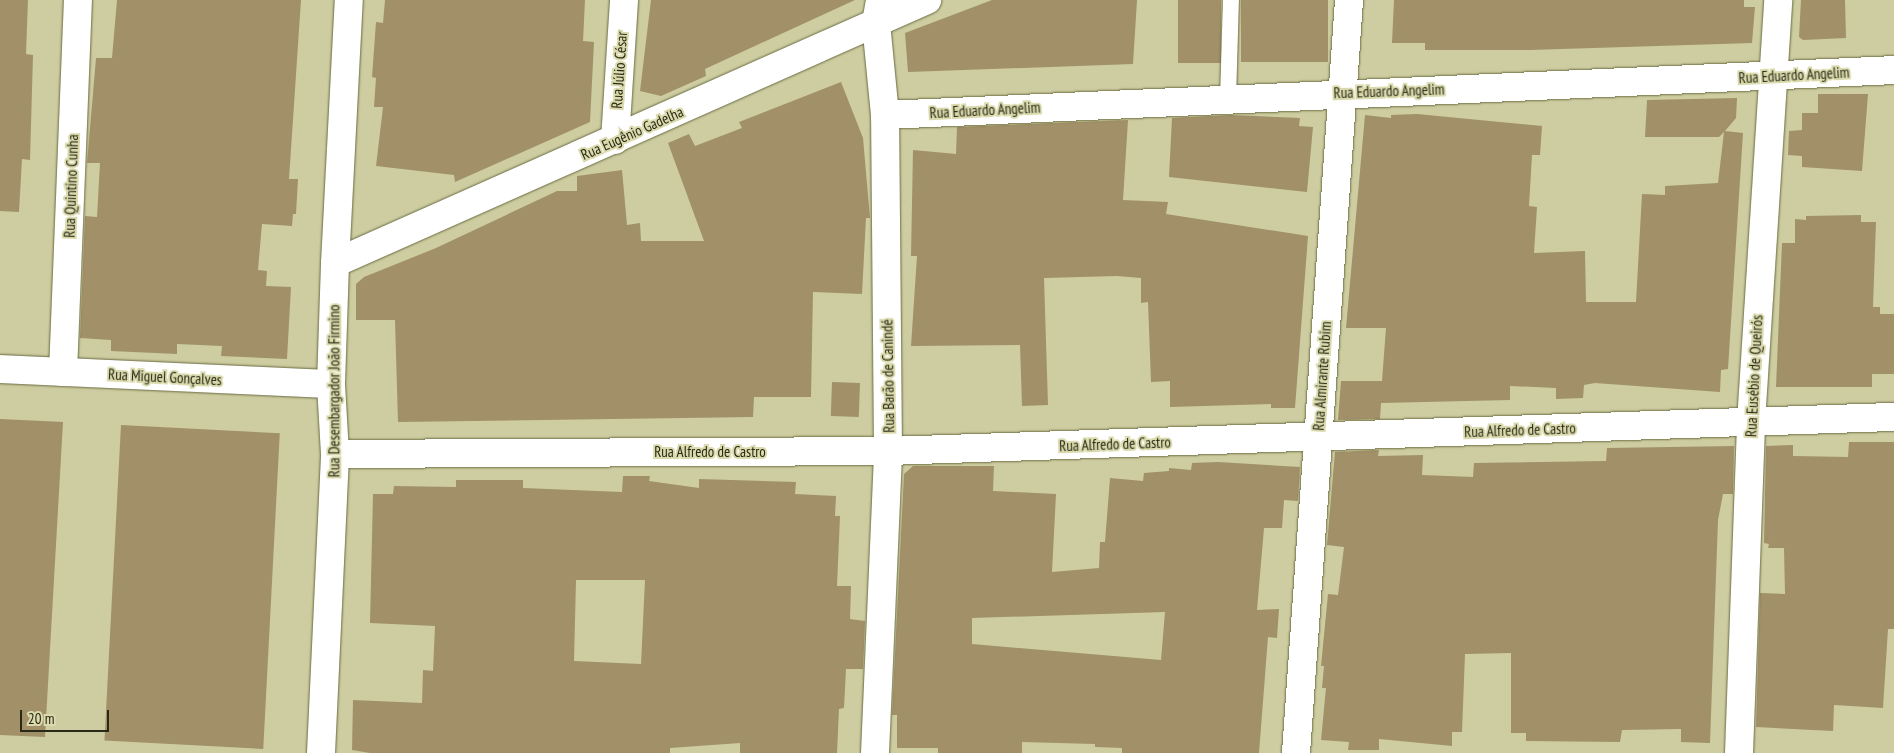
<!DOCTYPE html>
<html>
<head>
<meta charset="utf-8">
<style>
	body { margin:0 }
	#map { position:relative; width:1894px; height:753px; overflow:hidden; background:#cdcda1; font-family:"PT Sans Narrow",sans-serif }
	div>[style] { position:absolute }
	.building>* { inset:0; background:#a19068; transform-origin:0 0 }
	.roads { filter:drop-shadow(0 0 1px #6b6b42) drop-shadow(0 0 1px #6b6b42) }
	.service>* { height:16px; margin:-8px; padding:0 8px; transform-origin:8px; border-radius:8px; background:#fff }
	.minor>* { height:28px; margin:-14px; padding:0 14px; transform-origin:14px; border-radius:14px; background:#fff }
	span { translate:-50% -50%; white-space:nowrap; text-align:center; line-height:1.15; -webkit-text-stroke:4px #dadaad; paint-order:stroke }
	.street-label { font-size:15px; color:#292917 }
	.scale { position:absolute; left:20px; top:710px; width:89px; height:22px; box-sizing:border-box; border:2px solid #292917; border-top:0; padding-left:6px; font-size:15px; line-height:18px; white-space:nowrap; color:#292917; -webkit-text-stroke:4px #dadaad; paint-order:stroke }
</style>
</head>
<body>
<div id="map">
	<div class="building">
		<i style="clip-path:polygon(0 0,28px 0,26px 54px,33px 55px,30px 160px,22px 159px,19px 212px,0 211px)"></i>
		<i style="clip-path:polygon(117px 0,301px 0,289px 179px,298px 179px,296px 214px,293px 214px,292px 226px,262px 224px,258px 270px,267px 271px,266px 286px,291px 287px,287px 359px,221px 356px,222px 346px,177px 344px,177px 354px,111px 351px,111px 340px,80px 338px,85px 216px,97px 217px,100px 163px,87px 163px,96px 58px,112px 58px)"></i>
		<i style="clip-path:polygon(385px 0,585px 0,583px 41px,594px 42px,590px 122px,455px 182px,454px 175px,376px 166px,383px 107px,374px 107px,376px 78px,372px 77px,376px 22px,383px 23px)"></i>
		<i style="clip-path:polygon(651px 0,855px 0,705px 69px,706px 76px,661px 96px,640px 91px)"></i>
		<i style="clip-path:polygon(992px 0,1137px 0,1133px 64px,908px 72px,905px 33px)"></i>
		<i style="left:1178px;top:0;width:43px;height:63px"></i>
		<i style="left:1241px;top:0;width:87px;height:62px"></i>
		<i style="clip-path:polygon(1394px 0,1744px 0,1744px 7px,1755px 7px,1752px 43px,1530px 50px,1425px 50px,1425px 43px,1392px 43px)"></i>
		<i style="clip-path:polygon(1801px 0,1845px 0,1846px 38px,1803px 40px,1799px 37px)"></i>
		<i style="clip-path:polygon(841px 82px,863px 138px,870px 218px,866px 218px,862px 294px,813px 292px,811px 397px,754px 397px,753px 417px,398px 422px,395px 320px,356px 320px,356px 284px,364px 277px,436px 248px,557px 191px,577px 191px,577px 176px,622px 170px,627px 225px,640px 223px,641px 241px,704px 241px,668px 143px,689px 134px,695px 146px,742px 128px,739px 122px)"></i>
		<i style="clip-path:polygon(1818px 94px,1868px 94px,1862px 171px,1802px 167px,1802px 156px,1788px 155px,1789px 131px,1802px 130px,1802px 113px,1818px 113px)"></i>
		<i style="clip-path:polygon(1737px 98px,1736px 118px,1725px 131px,1743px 133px,1728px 369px,1721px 370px,1720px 392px,1595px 383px,1584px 385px,1583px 398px,1556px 399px,1556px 388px,1510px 386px,1510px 400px,1381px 403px,1380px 419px,1338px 420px,1341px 381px,1382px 381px,1386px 328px,1346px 328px,1365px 115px,1391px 118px,1391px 115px,1417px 114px,1542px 126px,1540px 155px,1532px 155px,1529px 206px,1537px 207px,1534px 253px,1585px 251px,1586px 302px,1636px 302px,1642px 194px,1665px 195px,1665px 186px,1718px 183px,1724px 132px,1719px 137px,1645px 137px,1647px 100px)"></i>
		<i style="clip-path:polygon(1231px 115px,1300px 118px,1299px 126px,1313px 127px,1307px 192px,1169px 177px,1172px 118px)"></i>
		<i style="clip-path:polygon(1128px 120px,1123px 200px,1168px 202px,1166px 214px,1308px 236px,1295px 408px,1271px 408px,1271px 404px,1170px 407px,1170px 381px,1151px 382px,1148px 302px,1141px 303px,1141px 278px,1117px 276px,1044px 278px,1048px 405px,1022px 406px,1020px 345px,911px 346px,917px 256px,911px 256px,913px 150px,956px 154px,957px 127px)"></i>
		<i style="clip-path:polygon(1861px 215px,1861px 222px,1876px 222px,1873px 307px,1880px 307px,1880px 314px,1894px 314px,1894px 374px,1872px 374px,1872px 387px,1776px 387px,1782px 243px,1795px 243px,1795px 219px,1806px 220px,1806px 216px)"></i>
		<i style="left:832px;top:382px;width:28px;height:34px;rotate:2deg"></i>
		<i style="clip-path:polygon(0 419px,63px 422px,45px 737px,0 735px)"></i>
		<i style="left:121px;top:425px;width:159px;height:316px;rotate:3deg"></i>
		<i style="clip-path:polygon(1849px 442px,1894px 442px,1894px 629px,1888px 629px,1883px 708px,1834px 705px,1833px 731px,1756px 727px,1760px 593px,1785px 594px,1784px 548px,1768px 548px,1769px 544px,1764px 543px,1766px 446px,1793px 445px,1793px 456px,1848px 457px)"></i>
		<i style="clip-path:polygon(1734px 446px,1733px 494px,1723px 494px,1718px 520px,1710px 743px,1681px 742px,1681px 729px,1622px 730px,1620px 742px,1526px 741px,1526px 733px,1511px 733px,1511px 653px,1465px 654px,1462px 732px,1452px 732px,1452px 746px,1379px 739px,1379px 750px,1348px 750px,1349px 742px,1321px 740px,1326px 688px,1322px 688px,1324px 666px,1321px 666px,1328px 594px,1338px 595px,1344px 547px,1327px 545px,1335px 452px,1379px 450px,1378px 456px,1423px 455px,1422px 475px,1473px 477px,1474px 463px,1606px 461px,1607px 448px)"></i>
		<i style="clip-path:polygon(evenodd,1218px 462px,1300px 467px,1298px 501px,1284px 500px,1282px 528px,1264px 528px,1257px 610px,1279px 609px,1277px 638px,1268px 637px,1259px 753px,1122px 753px,1122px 748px,1095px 747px,1095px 744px,1022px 742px,1022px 753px,938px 753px,938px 748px,897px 748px,897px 715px,892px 715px,904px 474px,913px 466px,994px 466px,993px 491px,1056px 494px,1052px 572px,1099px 568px,1100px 542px,1105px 542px,1110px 478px,1143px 481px,1144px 473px,1169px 471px,1169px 468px,1191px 470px,1192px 463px,1218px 462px,1165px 612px,1161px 660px,972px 644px,972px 618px,1165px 612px)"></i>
		<i style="clip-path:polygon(evenodd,623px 476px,650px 476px,649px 481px,699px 488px,699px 479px,796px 482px,795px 494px,836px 496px,835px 516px,840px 516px,837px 586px,851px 586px,850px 619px,865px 621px,863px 669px,846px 669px,844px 708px,839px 709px,837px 753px,740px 753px,740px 743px,670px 748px,670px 753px,370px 753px,352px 750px,353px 700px,422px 703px,423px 670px,433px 671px,435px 626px,370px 623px,373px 494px,393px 494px,394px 486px,456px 487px,456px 480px,523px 480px,523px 488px,622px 492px,623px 476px,576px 580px,645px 580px,641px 664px,574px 661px,576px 580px)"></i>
	</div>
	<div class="roads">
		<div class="service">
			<i style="left:1228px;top:99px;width:99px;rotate:-88.3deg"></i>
		</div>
		<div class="minor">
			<i style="left:885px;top:115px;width:1010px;rotate:-2.55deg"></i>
			<i style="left:615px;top:140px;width:140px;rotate:-86.3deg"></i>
			<i style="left:335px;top:263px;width:648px;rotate:-23.95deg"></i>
			<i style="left:0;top:369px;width:331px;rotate:2.6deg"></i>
			<i style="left:63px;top:372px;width:372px;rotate:-87.7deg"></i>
			<i style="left:335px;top:454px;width:553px;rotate:-0.31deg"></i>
			<i style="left:888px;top:451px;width:1007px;rotate:-1.94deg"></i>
			<i style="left:321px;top:753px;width:299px;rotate:-87.3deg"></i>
			<i style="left:335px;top:454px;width:70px;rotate:-93.3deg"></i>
			<i style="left:331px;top:384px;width:121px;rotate:-88.1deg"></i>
			<i style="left:335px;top:263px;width:263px;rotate:-87deg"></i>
			<i style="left:875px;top:753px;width:302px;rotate:-87.5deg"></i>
			<i style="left:888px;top:451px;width:336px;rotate:-90.5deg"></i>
			<i style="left:885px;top:115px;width:92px;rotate:-95.6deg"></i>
			<i style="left:876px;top:23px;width:23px;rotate:-80deg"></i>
			<i style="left:1296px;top:753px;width:755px;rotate:-85.97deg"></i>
			<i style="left:1739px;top:753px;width:331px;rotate:-87.9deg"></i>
			<i style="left:1751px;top:422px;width:423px;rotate:-86.3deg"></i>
		</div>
	</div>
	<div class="street-label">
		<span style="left:619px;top:70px;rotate:-86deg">Rua Júlio César</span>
		<span style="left:1794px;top:75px;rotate:-3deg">Rua Eduardo Angelim</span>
		<span style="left:1389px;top:91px;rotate:-2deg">Rua Eduardo Angelim</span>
		<span style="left:985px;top:110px;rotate:-3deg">Rua Eduardo Angelim</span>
		<span style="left:632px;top:133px;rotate:-24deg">Rua Eugênio Gadelha</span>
		<span style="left:71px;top:186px;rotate:-88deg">Rua Quintino Cunha</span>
		<span style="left:888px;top:376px;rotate:-91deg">Rua Barão de Canindé</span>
		<span style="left:1322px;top:376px;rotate:-86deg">Rua Almirante Rubim</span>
		<span style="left:1754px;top:376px;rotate:-87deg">Rua Eusébio de Queirós</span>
		<span style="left:165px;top:377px;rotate:3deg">Rua Miguel Gonçalves</span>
		<span style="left:334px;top:391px;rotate:-90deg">Rua Desembargador João Firmino</span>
		<span style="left:1520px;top:430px;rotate:-2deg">Rua Alfredo de Castro</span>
		<span style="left:1115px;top:444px;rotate:-2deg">Rua Alfredo de Castro</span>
		<span style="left:710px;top:452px">Rua Alfredo de Castro</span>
	</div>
	<div class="scale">20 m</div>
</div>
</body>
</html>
